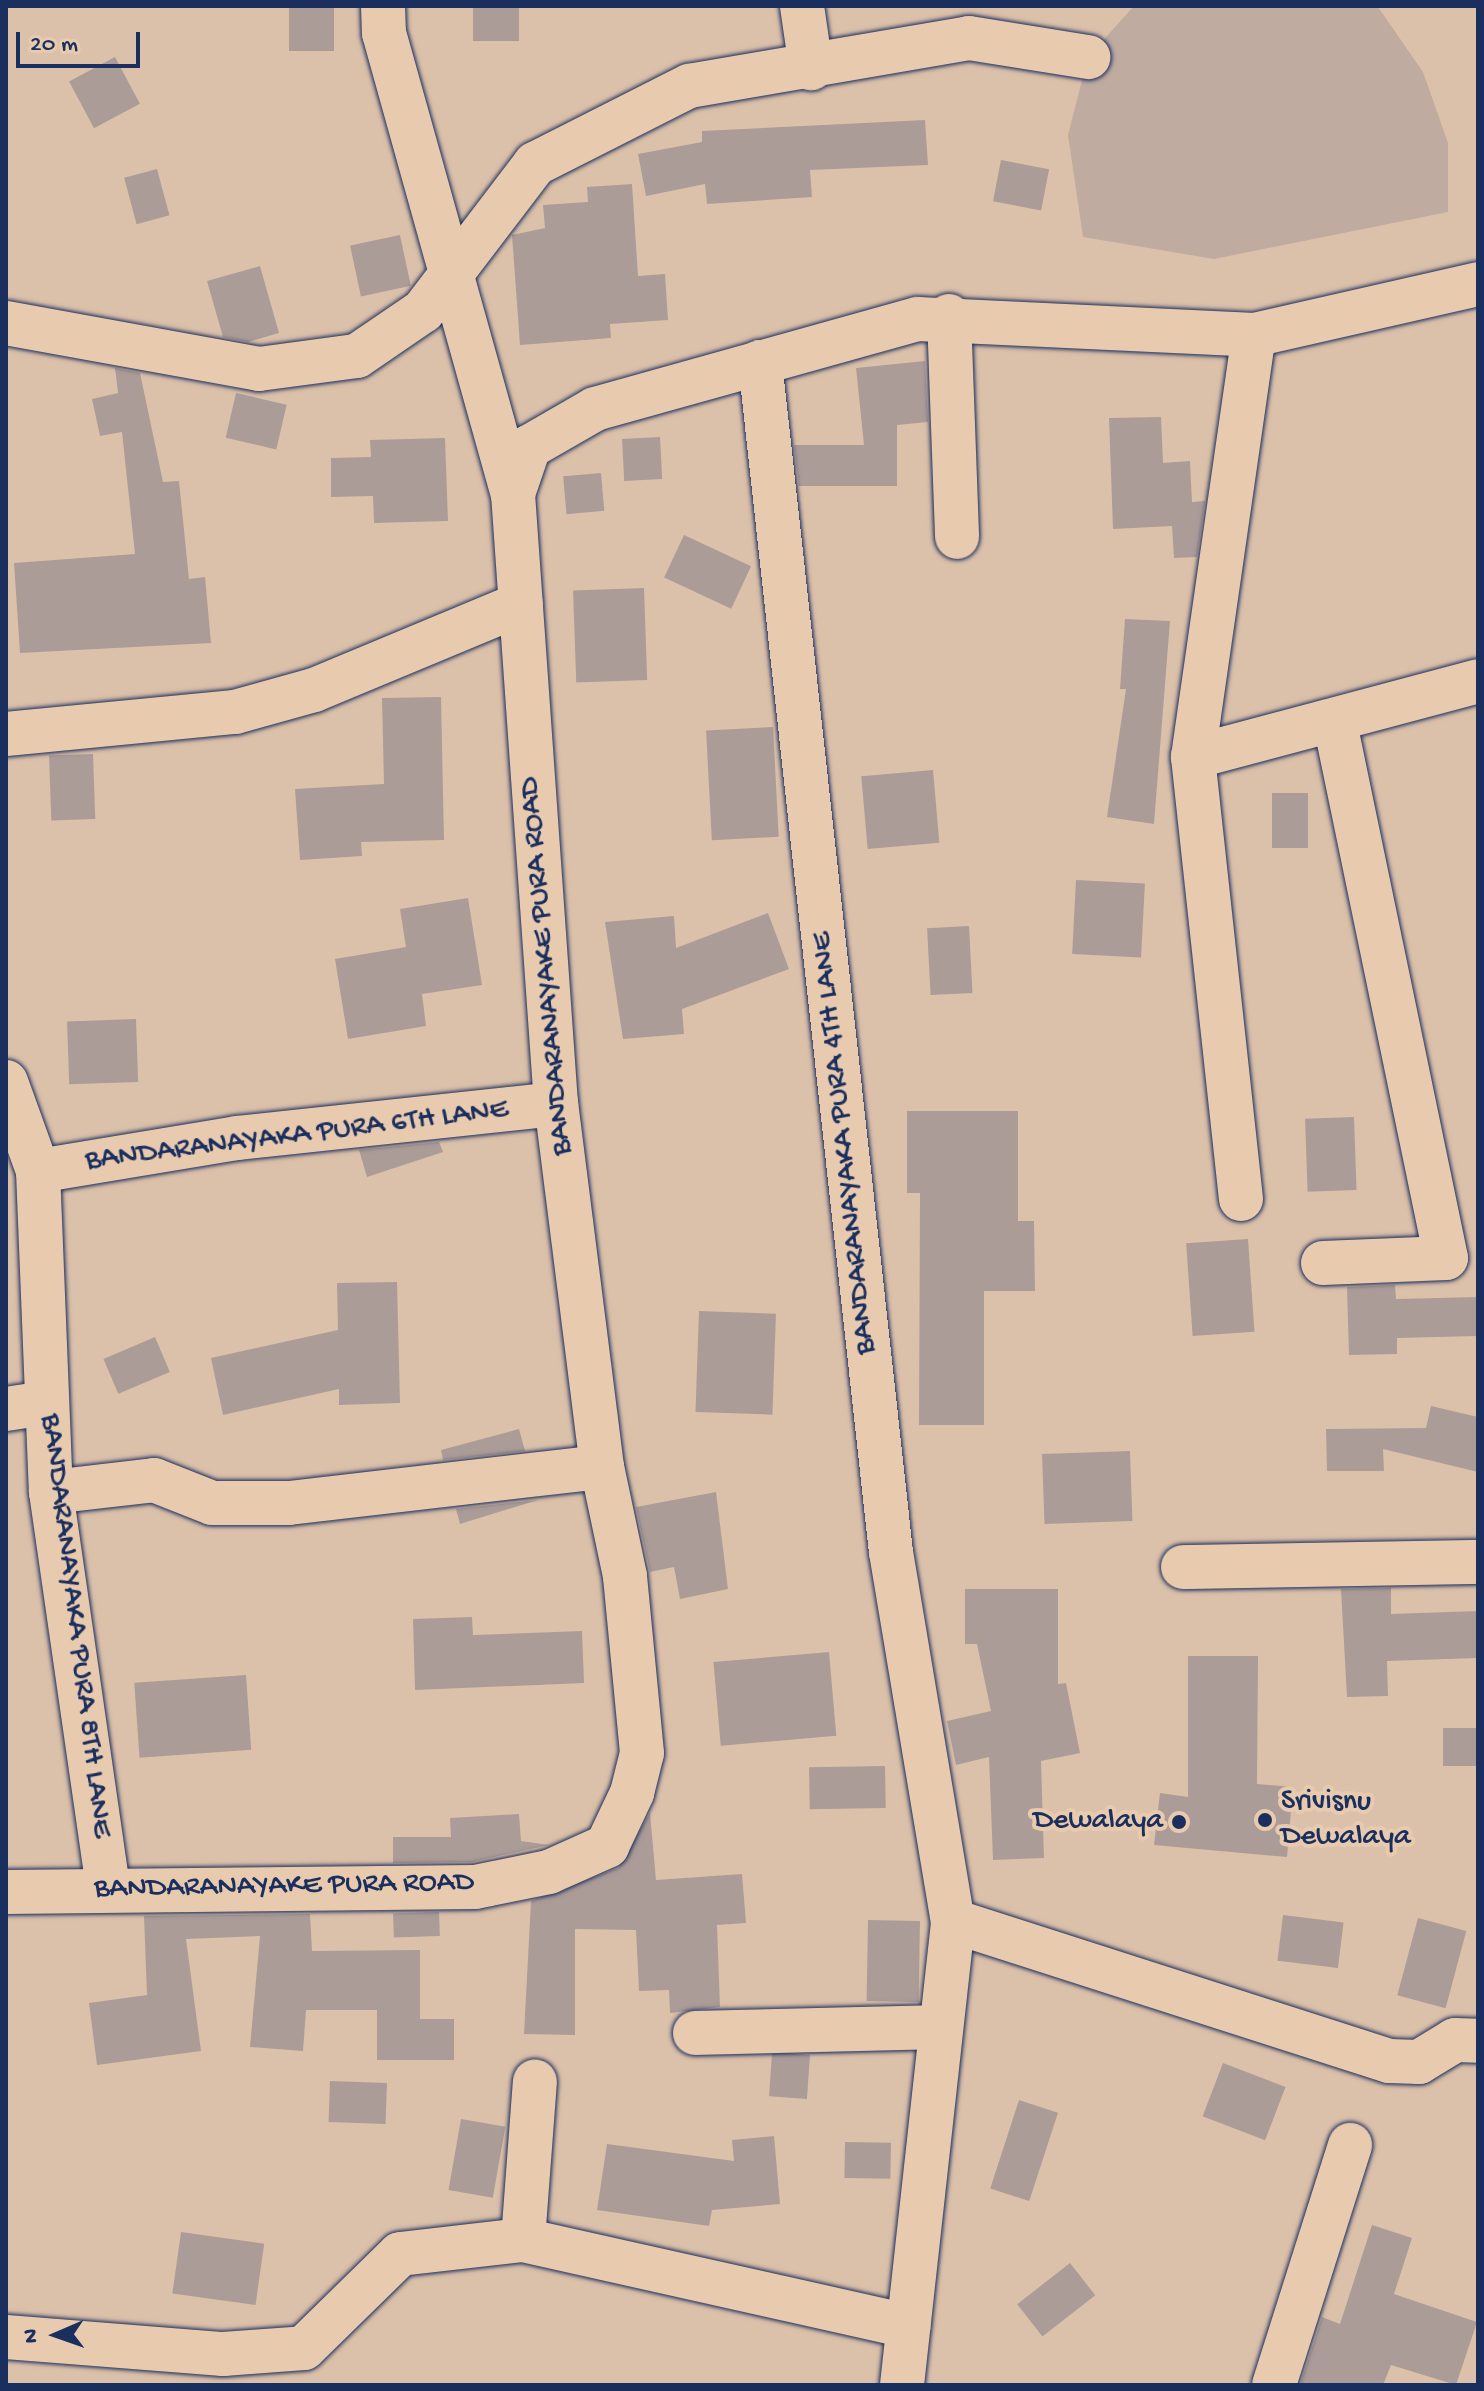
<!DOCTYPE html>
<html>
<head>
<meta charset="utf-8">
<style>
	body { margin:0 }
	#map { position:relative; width:1484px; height:2391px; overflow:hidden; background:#dcc1aa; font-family:"Gochi Hand",sans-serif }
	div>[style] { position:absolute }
	.green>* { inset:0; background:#bfab9f }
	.building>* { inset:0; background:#ac9c98; transform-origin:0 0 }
	.roads { filter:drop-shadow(0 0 2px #1b2f5e) drop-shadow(0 0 2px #1b2f5e) }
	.minor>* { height:44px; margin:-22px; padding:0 22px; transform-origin:22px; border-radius:22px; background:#e8caaf }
	.dots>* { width:22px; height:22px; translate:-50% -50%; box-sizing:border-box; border:4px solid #e8caaf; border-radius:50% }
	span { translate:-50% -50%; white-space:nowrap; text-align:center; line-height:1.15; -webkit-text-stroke:8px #e8caaf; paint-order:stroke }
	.street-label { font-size:30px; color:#1b2f5e }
	.poi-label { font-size:30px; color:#1b2f5e }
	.left { translate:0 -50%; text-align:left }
	.right { translate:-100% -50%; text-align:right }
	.frame { position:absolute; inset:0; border:8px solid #1b2f5e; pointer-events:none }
	.north { position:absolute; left:16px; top:2295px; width:80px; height:80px; -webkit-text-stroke:6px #e8caaf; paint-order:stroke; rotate:268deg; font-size:22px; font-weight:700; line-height:32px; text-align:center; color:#1b2f5e }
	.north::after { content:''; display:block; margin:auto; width:28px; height:36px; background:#1b2f5e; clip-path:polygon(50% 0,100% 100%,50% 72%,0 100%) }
	.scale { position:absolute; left:16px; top:32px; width:124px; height:36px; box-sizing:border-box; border:4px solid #1b2f5e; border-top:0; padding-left:10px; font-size:24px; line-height:28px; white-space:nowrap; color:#1b2f5e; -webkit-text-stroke:6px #e8caaf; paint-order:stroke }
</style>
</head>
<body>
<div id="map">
	<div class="green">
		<i style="clip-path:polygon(1134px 6px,1378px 7px,1423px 72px,1448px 143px,1448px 212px,1214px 259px,1083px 237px,1068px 135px,1088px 57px)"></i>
	</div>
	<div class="building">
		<i style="left:289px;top:6px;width:45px;height:45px"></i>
		<i style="left:473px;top:6px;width:46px;height:35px"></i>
		<i style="left:115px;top:57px;width:53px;height:52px;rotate:62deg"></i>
		<i style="clip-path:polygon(925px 120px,928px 165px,810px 170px,812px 197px,707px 204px,705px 184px,646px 196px,638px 154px,702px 142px,702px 131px)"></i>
		<i style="left:1001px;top:160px;width:49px;height:42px;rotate:11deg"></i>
		<i style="left:157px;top:169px;width:48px;height:34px;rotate:75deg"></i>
		<i style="clip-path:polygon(632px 184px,638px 276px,665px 274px,668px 320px,610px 324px,611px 338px,520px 345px,512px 235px,545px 228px,543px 205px,588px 202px,587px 187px)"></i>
		<i style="left:400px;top:235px;width:52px;height:51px;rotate:78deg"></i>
		<i style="clip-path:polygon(260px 266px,279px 333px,248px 342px,223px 337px,207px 281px)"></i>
		<i style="clip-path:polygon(925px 361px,928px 422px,897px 425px,897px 486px,799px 486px,794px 445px,864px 445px,856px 368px)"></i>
		<i style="clip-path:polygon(115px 368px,140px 373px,163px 482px,179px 481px,189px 579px,205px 577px,211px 643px,20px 653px,14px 563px,135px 554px,122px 432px,100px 436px,92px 399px,118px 393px)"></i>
		<i style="left:236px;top:393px;width:52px;height:46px;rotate:13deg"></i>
		<i style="clip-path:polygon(1161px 417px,1163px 463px,1190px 461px,1192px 502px,1205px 501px,1197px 557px,1174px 558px,1172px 526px,1113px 529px,1109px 418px)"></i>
		<i style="left:660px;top:437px;width:42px;height:38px;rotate:87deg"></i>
		<i style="clip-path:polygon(445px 438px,448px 521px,374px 523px,373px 496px,331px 497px,331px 458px,371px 457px,370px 440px)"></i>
		<i style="left:601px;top:473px;width:38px;height:38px;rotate:85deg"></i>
		<i style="left:684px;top:535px;width:74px;height:47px;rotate:25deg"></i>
		<i style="left:644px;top:588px;width:92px;height:71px;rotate:88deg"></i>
		<i style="clip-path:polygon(1125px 619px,1170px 621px,1154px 824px,1107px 817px,1126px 689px,1120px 689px)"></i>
		<i style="clip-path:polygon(441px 697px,444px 840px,361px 842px,362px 856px,300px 860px,295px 789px,384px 784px,382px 698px)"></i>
		<i style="left:773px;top:727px;width:110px;height:67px;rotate:87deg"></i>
		<i style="left:93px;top:754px;width:65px;height:44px;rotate:88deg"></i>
		<i style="left:933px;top:770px;width:73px;height:72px;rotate:85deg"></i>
		<i style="left:1308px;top:793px;width:55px;height:36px;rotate:90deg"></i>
		<i style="left:1076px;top:880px;width:69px;height:74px;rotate:3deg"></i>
		<i style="clip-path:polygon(468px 898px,482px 985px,422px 994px,426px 1026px,348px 1039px,335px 959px,406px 947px,400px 909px)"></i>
		<i style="clip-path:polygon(768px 913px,789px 969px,682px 1009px,684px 1034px,623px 1039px,605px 922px,674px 916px,676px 948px)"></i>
		<i style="left:969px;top:926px;width:67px;height:42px;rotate:87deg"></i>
		<i style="left:136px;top:1019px;width:63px;height:69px;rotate:88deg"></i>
		<i style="clip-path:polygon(907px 1111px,1018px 1111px,1018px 1221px,1034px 1221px,1035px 1291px,984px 1291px,984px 1425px,919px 1425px,920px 1193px,907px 1193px)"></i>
		<i style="left:1354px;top:1117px;width:73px;height:49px;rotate:88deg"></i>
		<i style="clip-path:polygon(439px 1142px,443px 1152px,367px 1177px,359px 1150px)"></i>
		<i style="left:1248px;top:1239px;width:93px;height:62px;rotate:86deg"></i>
		<i style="clip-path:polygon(397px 1282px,400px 1403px,339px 1405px,339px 1389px,223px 1415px,211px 1358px,338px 1330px,337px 1283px)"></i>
		<i style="clip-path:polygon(1395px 1285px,1396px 1299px,1478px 1297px,1478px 1336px,1397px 1338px,1397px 1354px,1349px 1355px,1347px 1287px)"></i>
		<i style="left:699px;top:1311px;width:77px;height:101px;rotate:2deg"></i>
		<i style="left:155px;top:1337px;width:38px;height:56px;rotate:67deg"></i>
		<i style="clip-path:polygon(1431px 1406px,1478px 1417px,1478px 1472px,1383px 1449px,1384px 1471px,1327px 1471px,1326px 1429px,1426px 1428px)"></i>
		<i style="clip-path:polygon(519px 1429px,525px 1451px,443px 1460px,441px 1450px)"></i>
		<i style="left:1130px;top:1451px;width:70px;height:88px;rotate:88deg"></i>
		<i style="clip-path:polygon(716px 1492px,728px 1589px,680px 1599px,674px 1567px,650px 1572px,636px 1507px)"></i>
		<i style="clip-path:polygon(538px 1500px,460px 1524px,456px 1509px)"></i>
		<i style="clip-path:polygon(1391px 1588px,1391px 1614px,1478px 1611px,1478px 1658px,1387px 1661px,1388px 1696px,1347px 1697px,1341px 1589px)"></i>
		<i style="clip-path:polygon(965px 1589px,1058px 1589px,1058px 1684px,1066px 1683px,1080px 1753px,1041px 1761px,1044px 1858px,993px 1860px,989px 1757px,956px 1765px,947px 1721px,991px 1711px,977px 1644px,965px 1644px)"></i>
		<i style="clip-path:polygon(472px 1617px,473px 1635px,582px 1631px,584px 1683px,415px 1690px,413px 1619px)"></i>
		<i style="left:829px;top:1652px;width:84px;height:116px;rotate:85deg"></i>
		<i style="clip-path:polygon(1188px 1656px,1258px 1656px,1257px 1784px,1293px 1787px,1287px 1857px,1154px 1845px,1160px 1793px,1188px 1797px)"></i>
		<i style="left:246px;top:1675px;width:75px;height:112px;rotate:86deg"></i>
		<i style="left:1478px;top:1728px;width:38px;height:35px;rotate:90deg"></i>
		<i style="left:885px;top:1766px;width:42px;height:76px;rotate:89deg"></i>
		<i style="clip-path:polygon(650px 1813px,656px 1880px,742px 1874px,746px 1923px,717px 1925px,720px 2007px,670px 2013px,669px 1990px,639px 1991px,636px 1930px,575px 1929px,575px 2035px,524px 2034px,531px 1901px,618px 1868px)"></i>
		<i style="clip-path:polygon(519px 1814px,521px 1841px,549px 1845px,472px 1862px,393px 1863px,393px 1837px,451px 1837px,450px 1818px)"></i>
		<i style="left:439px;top:1912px;width:24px;height:46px;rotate:88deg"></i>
		<i style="clip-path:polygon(310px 1914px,312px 1951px,420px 1950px,420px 2019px,454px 2019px,454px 2060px,377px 2060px,377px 2010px,306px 2010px,303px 2051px,250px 2047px,260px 1936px,186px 1939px,201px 2051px,97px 2065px,89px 2003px,147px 1995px,144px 1916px)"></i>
		<i style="left:1283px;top:1915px;width:61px;height:46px;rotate:7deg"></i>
		<i style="left:1418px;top:1918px;width:50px;height:80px;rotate:15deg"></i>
		<i style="left:920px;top:1921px;width:81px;height:52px;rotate:91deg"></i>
		<i style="left:810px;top:2055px;width:44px;height:38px;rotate:94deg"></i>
		<i style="left:1223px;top:2063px;width:67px;height:57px;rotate:21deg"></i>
		<i style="left:330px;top:2081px;width:57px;height:41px;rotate:2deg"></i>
		<i style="left:1019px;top:2100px;width:41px;height:93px;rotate:18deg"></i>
		<i style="left:461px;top:2119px;width:45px;height:72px;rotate:10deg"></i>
		<i style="clip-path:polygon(774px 2136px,780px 2204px,712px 2210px,709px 2226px,597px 2210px,607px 2144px,734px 2161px,732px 2140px)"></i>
		<i style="left:845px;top:2142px;width:46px;height:36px;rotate:1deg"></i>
		<i style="clip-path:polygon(1372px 2225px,1412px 2238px,1394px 2294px,1477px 2322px,1456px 2385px,1391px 2365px,1383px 2385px,1300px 2385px,1322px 2317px,1340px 2324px)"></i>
		<i style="left:181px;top:2232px;width:84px;height:62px;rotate:8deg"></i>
		<i style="left:1070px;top:2263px;width:41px;height:67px;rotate:52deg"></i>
	</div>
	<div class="roads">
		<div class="minor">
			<i style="left:383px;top:6px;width:27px;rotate:88deg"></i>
			<i style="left:384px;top:33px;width:479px;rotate:74.4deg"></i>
			<i style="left:802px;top:6px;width:63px;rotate:81.7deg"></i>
			<i style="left:949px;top:316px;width:221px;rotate:87.9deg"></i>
			<i style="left:6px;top:323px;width:257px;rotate:10.3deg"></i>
			<i style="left:259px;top:369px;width:99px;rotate:-7.6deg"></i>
			<i style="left:357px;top:356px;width:80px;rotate:-34.3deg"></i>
			<i style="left:423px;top:311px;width:185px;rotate:-52.7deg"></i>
			<i style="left:535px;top:164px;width:173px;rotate:-26.9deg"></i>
			<i style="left:689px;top:86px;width:284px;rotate:-9.7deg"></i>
			<i style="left:969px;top:38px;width:121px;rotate:9.1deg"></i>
			<i style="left:760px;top:362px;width:1197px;rotate:83.72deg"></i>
			<i style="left:891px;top:1552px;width:374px;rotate:80.5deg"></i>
			<i style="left:6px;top:734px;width:230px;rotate:-5.5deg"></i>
			<i style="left:235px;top:712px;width:82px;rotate:-15.6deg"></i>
			<i style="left:314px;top:690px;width:224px;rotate:-22.6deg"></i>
			<i style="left:1193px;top:757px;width:295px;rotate:-14.9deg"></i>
			<i style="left:6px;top:1082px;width:95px;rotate:70.2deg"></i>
			<i style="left:38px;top:1171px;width:321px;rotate:87.7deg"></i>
			<i style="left:51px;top:1492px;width:401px;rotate:81.8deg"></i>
			<i style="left:38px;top:1171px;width:202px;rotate:-9.4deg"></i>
			<i style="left:237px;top:1138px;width:321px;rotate:-6.1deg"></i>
			<i style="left:1241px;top:1199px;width:445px;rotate:-96.2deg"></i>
			<i style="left:1193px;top:757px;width:426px;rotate:-81.8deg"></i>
			<i style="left:1323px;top:1263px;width:123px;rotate:-2.3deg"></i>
			<i style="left:1446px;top:1258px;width:546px;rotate:-101.72deg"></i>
			<i style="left:6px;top:1409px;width:40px;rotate:-8.5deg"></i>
			<i style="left:51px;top:1492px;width:104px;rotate:-6.6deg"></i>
			<i style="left:154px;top:1480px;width:62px;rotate:21.6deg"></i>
			<i style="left:212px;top:1503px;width:77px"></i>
			<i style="left:289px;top:1503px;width:315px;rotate:-6.6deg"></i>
			<i style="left:1183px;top:1567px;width:295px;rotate:-1deg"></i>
			<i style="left:6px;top:1892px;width:469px;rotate:-0.6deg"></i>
			<i style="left:475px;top:1887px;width:76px;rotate:-11.5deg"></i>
			<i style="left:549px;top:1872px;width:64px;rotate:-24.1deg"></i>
			<i style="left:607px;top:1846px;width:59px;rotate:-64.7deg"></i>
			<i style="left:632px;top:1793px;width:41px;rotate:-76deg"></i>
			<i style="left:642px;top:1753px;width:178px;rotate:-95.5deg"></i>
			<i style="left:625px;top:1576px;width:111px;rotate:-101.9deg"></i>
			<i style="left:602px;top:1467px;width:366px;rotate:-97.2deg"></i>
			<i style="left:556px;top:1104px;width:612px;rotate:-94.03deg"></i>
			<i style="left:513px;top:494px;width:50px;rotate:-71.2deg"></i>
			<i style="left:529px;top:447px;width:76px;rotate:-29.9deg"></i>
			<i style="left:595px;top:409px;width:335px;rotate:-15.6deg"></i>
			<i style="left:918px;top:319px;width:336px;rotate:2.7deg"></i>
			<i style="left:1254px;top:335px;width:230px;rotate:-12.8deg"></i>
			<i style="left:695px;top:2033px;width:246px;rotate:-1.4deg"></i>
			<i style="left:523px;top:2240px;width:159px;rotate:-85.7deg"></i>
			<i style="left:6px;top:2337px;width:218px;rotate:4.5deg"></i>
			<i style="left:223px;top:2354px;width:81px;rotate:-4.2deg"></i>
			<i style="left:304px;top:2348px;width:134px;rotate:-44.4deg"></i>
			<i style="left:400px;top:2254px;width:124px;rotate:-6.5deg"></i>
			<i style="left:523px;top:2240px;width:395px;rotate:12.6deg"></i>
			<i style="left:902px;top:2385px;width:467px;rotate:-83.7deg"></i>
			<i style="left:953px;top:1921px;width:458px;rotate:17.8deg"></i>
			<i style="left:1389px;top:2061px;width:30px;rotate:2deg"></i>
			<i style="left:1419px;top:2062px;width:42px;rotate:-31.4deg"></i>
			<i style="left:1455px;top:2040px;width:23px;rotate:2deg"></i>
			<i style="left:1274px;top:2385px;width:252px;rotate:-72.4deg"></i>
		</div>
	</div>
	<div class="dots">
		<i style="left:1265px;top:1820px;background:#1b2f5e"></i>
		<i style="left:1179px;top:1822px;background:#1b2f5e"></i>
	</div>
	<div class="street-label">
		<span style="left:548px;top:966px;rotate:-95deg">BANDARANAYAKE PURA ROAD</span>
		<span style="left:297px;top:1137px;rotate:-7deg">BANDARANAYAKA PURA 6TH LANE</span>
		<span style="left:846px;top:1143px;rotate:-96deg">BANDARANAYAKA PURA 4TH LANE</span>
		<span style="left:74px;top:1626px;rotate:83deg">BANDARANAYAKA PURA 8TH LANE</span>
		<span style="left:284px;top:1887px;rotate:-1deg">BANDARANAYAKE PURA ROAD</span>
	</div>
	<div class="poi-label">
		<span class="left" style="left:1281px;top:1820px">Srivisnu<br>Dewalaya</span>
		<span class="right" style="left:1163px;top:1822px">Dewalaya</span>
	</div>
	<div class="frame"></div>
	<div class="north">N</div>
	<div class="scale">20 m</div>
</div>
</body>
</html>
